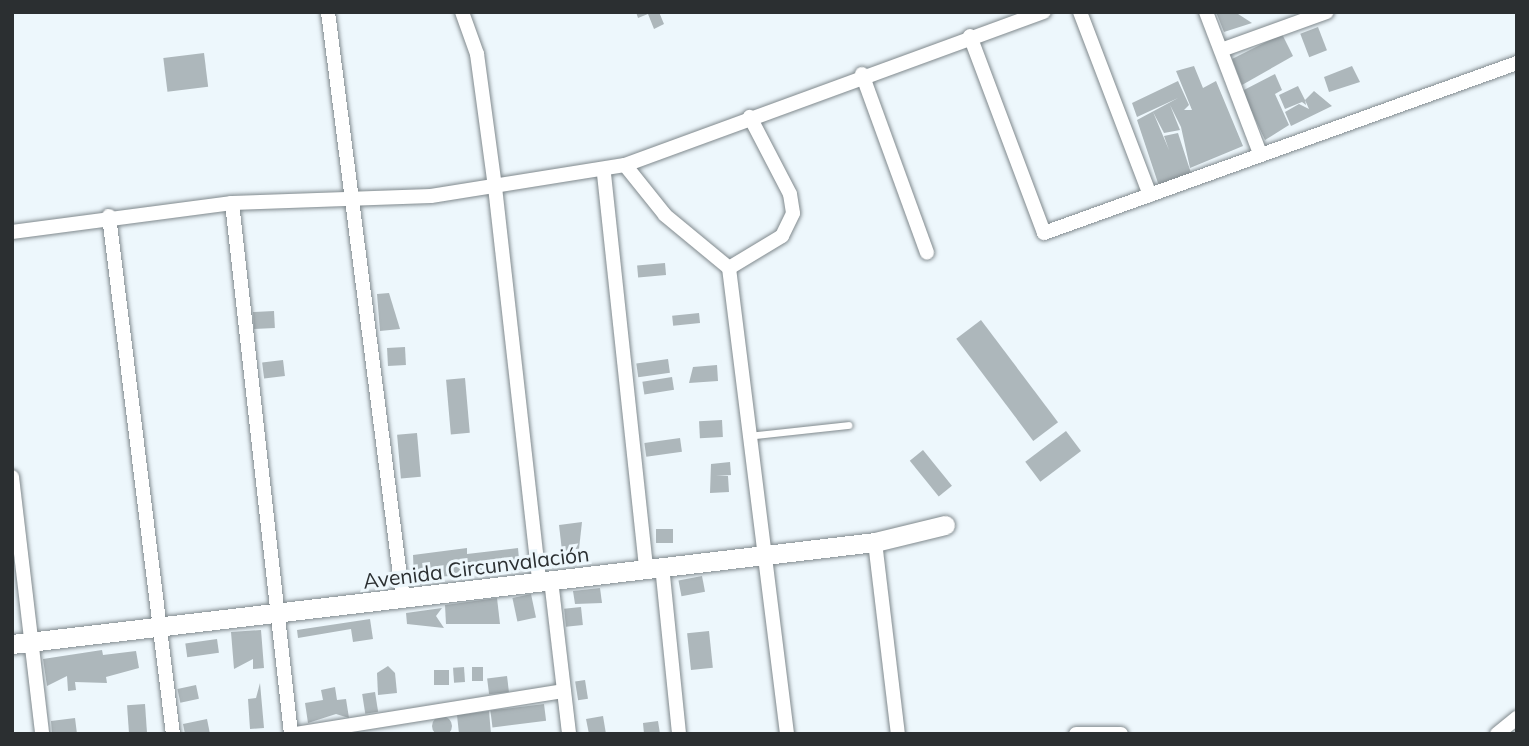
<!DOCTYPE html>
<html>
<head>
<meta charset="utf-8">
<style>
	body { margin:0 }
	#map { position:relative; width:1529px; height:746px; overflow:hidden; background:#edf7fc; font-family:Mulish,sans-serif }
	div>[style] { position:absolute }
	.building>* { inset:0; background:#adb7bb; transform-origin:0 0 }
	.round { border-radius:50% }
	.roads { filter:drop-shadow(0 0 2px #80898d) drop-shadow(0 0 2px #80898d) }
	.service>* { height:7px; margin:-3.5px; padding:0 3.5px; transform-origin:3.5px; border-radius:3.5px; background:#fff }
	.minor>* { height:14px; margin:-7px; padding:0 7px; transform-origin:7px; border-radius:7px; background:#fff }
	.tertiary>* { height:19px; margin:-9.5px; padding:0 9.5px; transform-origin:9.5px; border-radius:9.5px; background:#fff }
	span { translate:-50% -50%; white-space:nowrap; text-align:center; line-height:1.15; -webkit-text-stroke:6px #edf7fc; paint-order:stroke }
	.street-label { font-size:21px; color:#2b2f31 }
	.frame { position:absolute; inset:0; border:14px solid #2b2f31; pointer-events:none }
</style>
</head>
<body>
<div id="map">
	<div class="building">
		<i style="clip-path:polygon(636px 12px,659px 12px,664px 24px,654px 29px,648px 14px,638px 18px)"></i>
		<i style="clip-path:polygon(1216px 12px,1235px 12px,1252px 23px,1224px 32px)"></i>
		<i style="left:1318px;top:27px;width:25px;height:19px;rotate:69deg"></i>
		<i style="clip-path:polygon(1282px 34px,1293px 56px,1242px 85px,1232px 59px)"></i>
		<i style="left:204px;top:53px;width:34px;height:41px;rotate:83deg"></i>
		<i style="clip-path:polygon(1194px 66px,1203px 88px,1216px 81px,1243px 146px,1190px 168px,1181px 127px,1170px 105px,1180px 130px,1164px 133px,1153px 112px,1169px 150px,1164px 136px,1178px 133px,1191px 173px,1159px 186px,1137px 120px,1178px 98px,1137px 117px,1132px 103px,1178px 81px,1189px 105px,1184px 110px,1192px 110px,1176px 71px)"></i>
		<i style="clip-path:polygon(1352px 66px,1360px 82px,1329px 92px,1324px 77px)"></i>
		<i style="clip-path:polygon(1275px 74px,1282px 90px,1275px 94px,1289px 125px,1265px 140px,1242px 91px)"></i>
		<i style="clip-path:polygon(1298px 86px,1305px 100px,1314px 91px,1332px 106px,1291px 126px,1285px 112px,1299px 104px,1309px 109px,1305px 100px,1306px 105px,1302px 102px,1285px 109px,1279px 95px)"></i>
		<i style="left:665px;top:263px;width:12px;height:28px;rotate:85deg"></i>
		<i style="clip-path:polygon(389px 293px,400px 329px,380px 331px,377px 294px)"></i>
		<i style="left:274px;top:311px;width:17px;height:21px;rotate:87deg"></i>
		<i style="left:699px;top:313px;width:10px;height:27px;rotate:84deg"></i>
		<i style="left:981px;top:320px;width:128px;height:31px;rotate:53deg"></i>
		<i style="left:405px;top:347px;width:18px;height:18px;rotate:87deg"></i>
		<i style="left:668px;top:359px;width:14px;height:32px;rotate:82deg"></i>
		<i style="left:283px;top:360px;width:16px;height:21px;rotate:83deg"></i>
		<i style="clip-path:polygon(717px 365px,718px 381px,689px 383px,693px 367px)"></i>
		<i style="left:672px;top:377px;width:13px;height:30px;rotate:81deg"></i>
		<i style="left:465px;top:378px;width:55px;height:19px;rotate:85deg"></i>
		<i style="left:722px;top:420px;width:17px;height:23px;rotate:87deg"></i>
		<i style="left:1066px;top:431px;width:25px;height:51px;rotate:53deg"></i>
		<i style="left:417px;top:433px;width:44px;height:20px;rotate:85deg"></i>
		<i style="left:680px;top:438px;width:14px;height:36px;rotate:82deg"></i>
		<i style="left:923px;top:450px;width:46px;height:17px;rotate:51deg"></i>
		<i style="clip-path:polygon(730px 462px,731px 475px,716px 476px,728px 476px,729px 492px,710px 493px,711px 464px)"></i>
		<i style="clip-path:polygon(582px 522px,579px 549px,562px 551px,559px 525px)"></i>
		<i style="left:656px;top:529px;width:17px;height:14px"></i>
		<i style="clip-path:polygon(467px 548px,467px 554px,518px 548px,520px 570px,414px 579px,413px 555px)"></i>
		<i style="left:702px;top:576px;width:16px;height:24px;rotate:79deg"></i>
		<i style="clip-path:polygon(600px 588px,602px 603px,575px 604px,573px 591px)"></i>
		<i style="left:531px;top:594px;width:24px;height:19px;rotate:78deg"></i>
		<i style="clip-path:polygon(497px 598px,500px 624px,446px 624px,445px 605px)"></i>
		<i style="left:581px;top:607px;width:18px;height:17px;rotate:84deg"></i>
		<i style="clip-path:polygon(442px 608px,436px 616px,444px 628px,407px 624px,406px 613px)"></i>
		<i style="clip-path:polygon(370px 619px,373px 639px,353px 642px,351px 629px,298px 638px,297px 630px)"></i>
		<i style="clip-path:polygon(261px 630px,264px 668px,253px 669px,253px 659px,234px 669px,231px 632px)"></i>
		<i style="left:709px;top:631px;width:37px;height:22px;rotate:84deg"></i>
		<i style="left:217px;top:639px;width:14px;height:32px;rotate:82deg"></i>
		<i style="clip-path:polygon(102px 650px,103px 655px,136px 651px,139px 668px,106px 677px,107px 683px,75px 682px,76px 690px,68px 691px,67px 676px,47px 686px,43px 659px)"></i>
		<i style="clip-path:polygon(388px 666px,395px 673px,397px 693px,378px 695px,377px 673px)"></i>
		<i style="left:464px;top:667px;width:15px;height:11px;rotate:86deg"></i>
		<i style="left:472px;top:667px;width:11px;height:14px"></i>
		<i style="left:434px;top:670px;width:15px;height:15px"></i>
		<i style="left:507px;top:676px;width:16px;height:20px;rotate:83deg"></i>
		<i style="left:585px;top:680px;width:19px;height:10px;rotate:81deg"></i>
		<i style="clip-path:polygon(260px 683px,264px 728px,250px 729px,248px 699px,256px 698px)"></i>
		<i style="left:196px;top:685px;width:14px;height:19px;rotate:78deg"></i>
		<i style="clip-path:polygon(335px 687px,337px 700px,346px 699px,349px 718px,336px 714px,308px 723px,305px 703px,323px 700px,321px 690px)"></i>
		<i style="left:375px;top:692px;width:20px;height:13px;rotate:81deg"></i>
		<i style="left:145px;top:704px;width:30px;height:18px;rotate:86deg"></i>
		<i style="left:544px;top:704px;width:17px;height:54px;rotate:83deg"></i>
		<i style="clip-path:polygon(489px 711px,491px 734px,459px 734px,457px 715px)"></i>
		<i class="round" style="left:432px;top:716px;width:20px;height:20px"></i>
		<i style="clip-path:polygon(603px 716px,606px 734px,589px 734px,586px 719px)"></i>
		<i style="clip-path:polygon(75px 718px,77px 734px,52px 734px,51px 721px)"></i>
		<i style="clip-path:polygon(207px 719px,210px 734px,185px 734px,183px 724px)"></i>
		<i style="clip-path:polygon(658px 721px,660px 734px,644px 734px,643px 723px)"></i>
	</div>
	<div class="roads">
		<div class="service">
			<i style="left:747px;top:436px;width:102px;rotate:-6.2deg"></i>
		</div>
		<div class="minor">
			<i style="left:328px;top:12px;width:592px;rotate:82.72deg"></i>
			<i style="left:462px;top:12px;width:45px;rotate:70.3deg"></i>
			<i style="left:477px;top:54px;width:134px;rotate:82.3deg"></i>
			<i style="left:495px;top:187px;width:396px;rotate:83.6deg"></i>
			<i style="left:1080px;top:12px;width:196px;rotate:69.1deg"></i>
			<i style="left:1206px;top:12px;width:149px;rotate:69.1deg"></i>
			<i style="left:970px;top:36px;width:210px;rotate:69.4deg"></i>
			<i style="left:1044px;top:233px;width:503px;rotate:-19.77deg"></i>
			<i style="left:1224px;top:49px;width:109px;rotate:-19.8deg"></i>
			<i style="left:862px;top:74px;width:190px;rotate:70deg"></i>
			<i style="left:625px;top:165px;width:446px;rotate:-20.1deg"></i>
			<i style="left:604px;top:174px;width:395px;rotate:83.9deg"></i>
			<i style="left:232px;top:203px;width:534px;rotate:83.66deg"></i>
			<i style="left:109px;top:216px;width:522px;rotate:82.96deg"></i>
			<i style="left:12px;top:232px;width:222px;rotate:-7.5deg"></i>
			<i style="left:232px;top:203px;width:199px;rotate:-2deg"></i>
			<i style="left:431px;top:196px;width:196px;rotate:-9.1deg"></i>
			<i style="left:625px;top:165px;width:64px;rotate:51.3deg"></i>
			<i style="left:665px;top:215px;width:83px;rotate:39.6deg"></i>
			<i style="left:729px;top:268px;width:470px;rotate:82.9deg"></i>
			<i style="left:729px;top:268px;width:62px;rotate:-31.1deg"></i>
			<i style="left:782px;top:236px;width:25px;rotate:-64deg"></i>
			<i style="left:793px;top:213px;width:19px;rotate:-99deg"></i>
			<i style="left:790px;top:194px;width:87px;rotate:-117.5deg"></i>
			<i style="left:12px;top:477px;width:259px;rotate:83.3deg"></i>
			<i style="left:875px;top:542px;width:193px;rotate:83.2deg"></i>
			<i style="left:662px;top:566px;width:169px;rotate:84.2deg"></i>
			<i style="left:551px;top:580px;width:155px;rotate:83.3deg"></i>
			<i style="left:295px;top:734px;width:272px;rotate:-9.1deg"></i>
			<i style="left:1076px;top:734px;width:45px"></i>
			<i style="left:1497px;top:734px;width:26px;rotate:-39deg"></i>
		</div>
		<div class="tertiary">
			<i style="left:12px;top:644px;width:869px;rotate:-6.74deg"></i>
			<i style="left:875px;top:542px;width:72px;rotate:-13.7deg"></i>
		</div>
	</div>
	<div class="street-label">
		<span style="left:476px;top:567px;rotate:-7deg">Avenida Circunvalación</span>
	</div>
	<div class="frame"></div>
</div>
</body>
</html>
